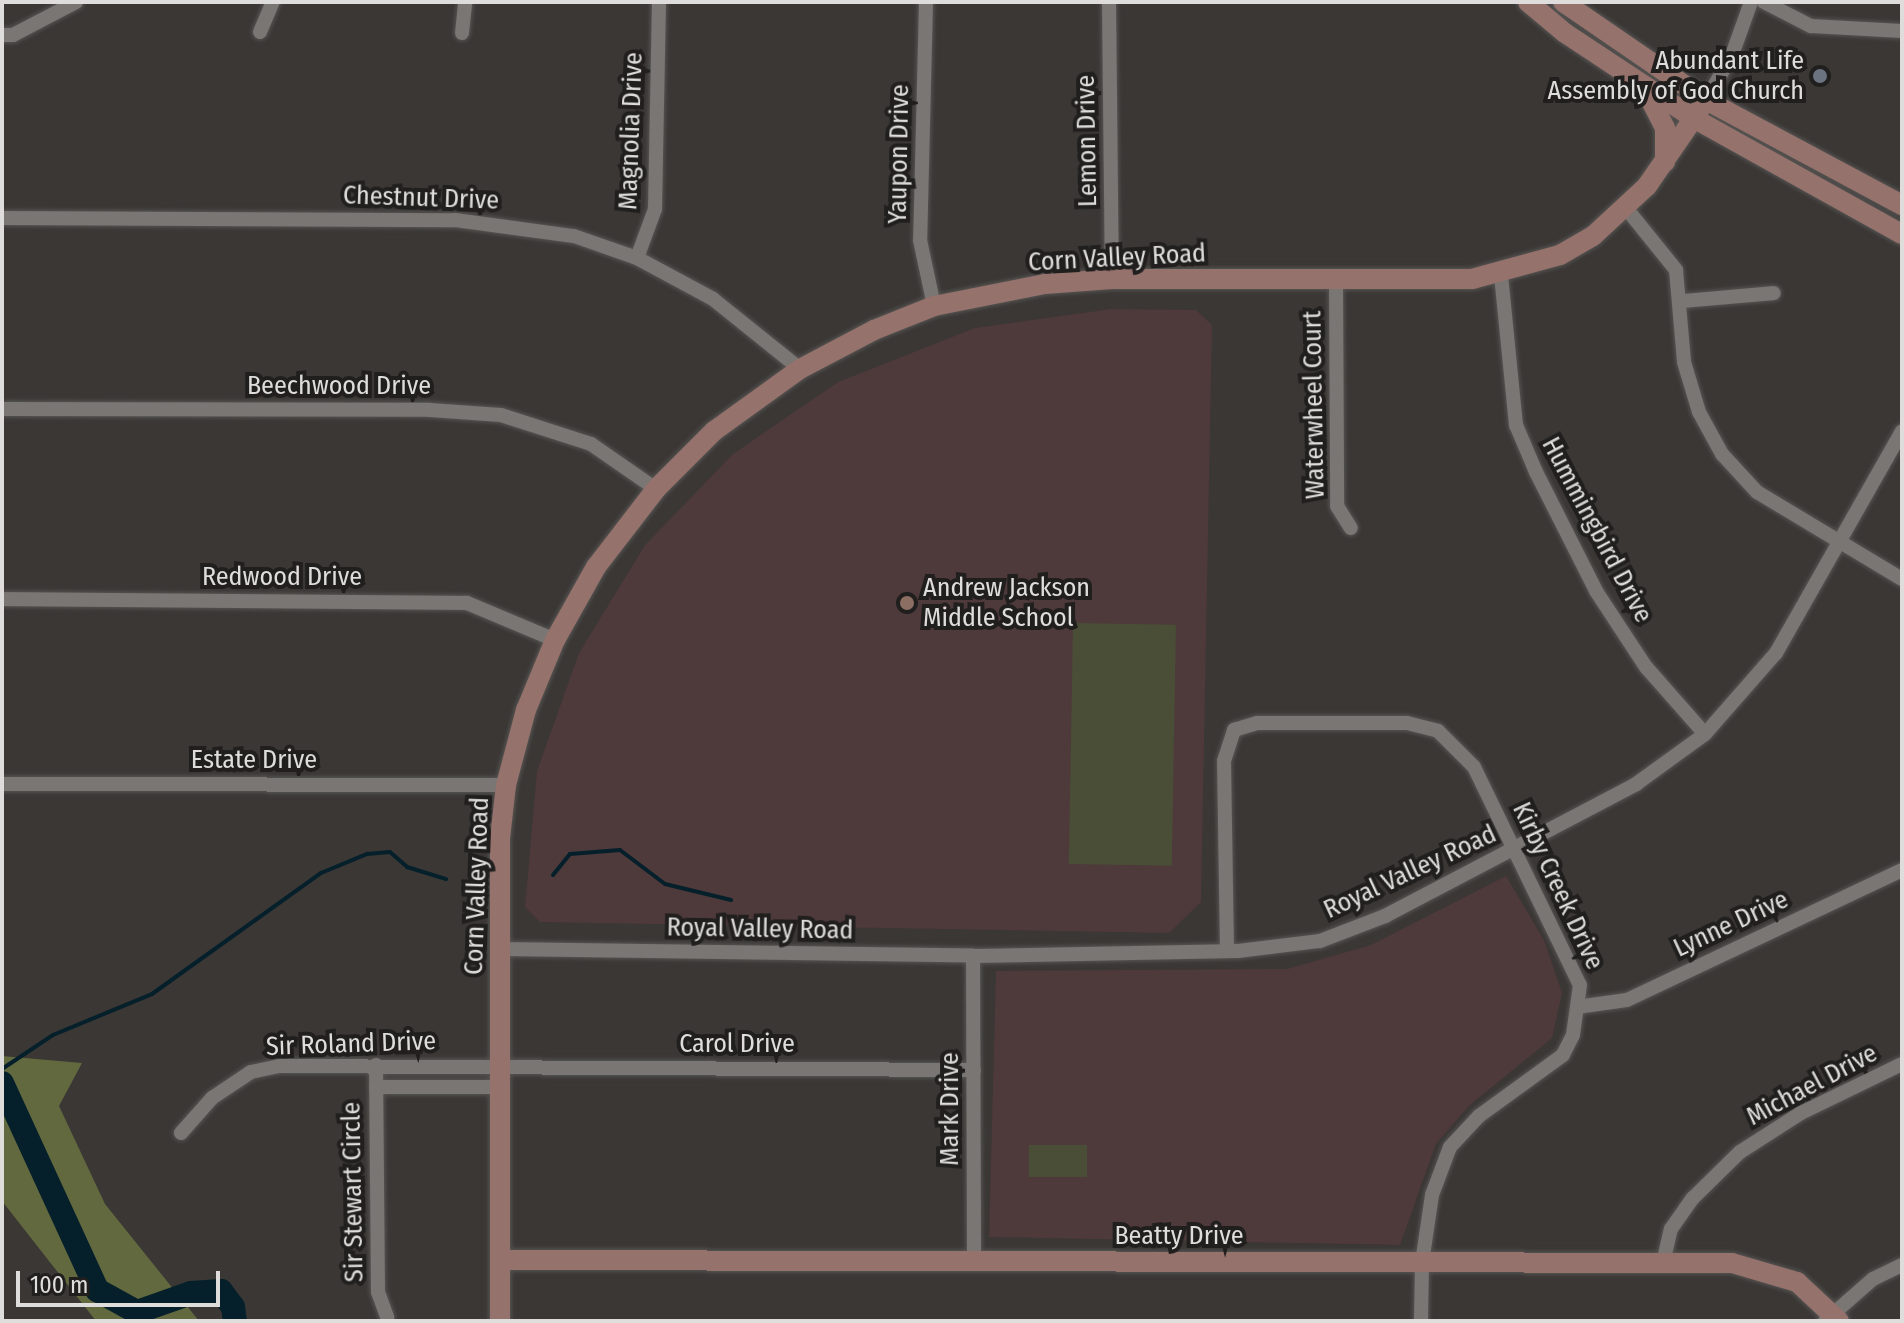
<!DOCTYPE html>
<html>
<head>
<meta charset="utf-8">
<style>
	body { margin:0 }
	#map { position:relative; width:1904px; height:1323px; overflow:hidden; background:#3a3735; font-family:"Fira Sans Condensed",sans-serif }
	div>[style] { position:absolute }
	.education>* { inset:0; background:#4e393b }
	.green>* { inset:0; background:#4a4e36; transform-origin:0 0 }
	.forest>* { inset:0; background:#63693e }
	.stream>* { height:4px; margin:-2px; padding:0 2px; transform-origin:2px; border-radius:2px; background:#05202a }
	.river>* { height:24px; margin:-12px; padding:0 12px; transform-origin:12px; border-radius:12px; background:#05202a }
	.roads { filter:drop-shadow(0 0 2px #565452) drop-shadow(0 0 2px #565452) }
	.street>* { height:14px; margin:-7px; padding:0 7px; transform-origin:7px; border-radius:7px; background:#797673 }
	.secondary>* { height:20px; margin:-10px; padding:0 10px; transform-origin:10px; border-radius:10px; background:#96726c }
	.dots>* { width:22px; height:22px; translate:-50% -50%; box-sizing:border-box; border:4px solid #201f1e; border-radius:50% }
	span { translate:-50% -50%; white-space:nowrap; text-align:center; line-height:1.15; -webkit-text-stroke:8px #201f1e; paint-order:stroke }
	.poi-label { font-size:26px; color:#dedddb }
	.right { translate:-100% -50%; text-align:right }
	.left { translate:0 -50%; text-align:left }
	.street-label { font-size:26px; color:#dedddb }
	.frame { position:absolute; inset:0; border:4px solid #dedddb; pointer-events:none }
	.scale { position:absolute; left:16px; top:1271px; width:204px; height:36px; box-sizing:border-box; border:4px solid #dedddb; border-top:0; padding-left:10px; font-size:24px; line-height:28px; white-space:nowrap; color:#dedddb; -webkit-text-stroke:6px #201f1e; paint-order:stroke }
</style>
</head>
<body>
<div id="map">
	<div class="education">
		<i style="clip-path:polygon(1111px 309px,1196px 310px,1212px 325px,1201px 902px,1169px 933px,540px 922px,525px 907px,537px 771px,579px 653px,645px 545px,733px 454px,838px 382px,975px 328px)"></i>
		<i style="clip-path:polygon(1506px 876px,1544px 940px,1562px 993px,1552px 1038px,1470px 1105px,1436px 1144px,1400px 1245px,989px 1237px,996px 971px,1287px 969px,1371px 945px)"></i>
	</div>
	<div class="green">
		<i style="left:1073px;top:623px;width:103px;height:241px;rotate:1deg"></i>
		<i style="left:1029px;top:1145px;width:58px;height:32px"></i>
	</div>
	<div class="forest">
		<i style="clip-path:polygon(2px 1056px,82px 1063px,59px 1106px,105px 1204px,199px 1321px,96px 1321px,2px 1201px)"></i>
	</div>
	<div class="stream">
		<i style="left:553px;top:875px;width:27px;rotate:-51deg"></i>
		<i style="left:570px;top:854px;width:50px;rotate:-4.6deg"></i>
		<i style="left:620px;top:850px;width:56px;rotate:37.1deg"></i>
		<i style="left:665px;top:884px;width:68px;rotate:13.6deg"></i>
		<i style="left:2px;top:1069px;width:61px;rotate:-33.7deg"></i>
		<i style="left:53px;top:1035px;width:107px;rotate:-22.5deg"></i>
		<i style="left:152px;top:994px;width:208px;rotate:-35.6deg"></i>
		<i style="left:321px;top:873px;width:50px;rotate:-22.4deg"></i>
		<i style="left:367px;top:854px;width:23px;rotate:-5deg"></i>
		<i style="left:390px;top:852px;width:23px;rotate:41deg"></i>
		<i style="left:407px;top:867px;width:41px;rotate:17.1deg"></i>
	</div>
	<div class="river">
		<i style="left:2px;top:1083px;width:228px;rotate:65.3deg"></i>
		<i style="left:97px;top:1290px;width:46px;rotate:28.8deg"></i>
		<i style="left:137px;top:1312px;width:57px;rotate:-19.4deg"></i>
		<i style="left:191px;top:1293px;width:30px;rotate:-4deg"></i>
		<i style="left:221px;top:1291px;width:20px;rotate:53deg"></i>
		<i style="left:233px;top:1307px;width:14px;rotate:82deg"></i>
	</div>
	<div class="roads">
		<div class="street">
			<i style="left:926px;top:2px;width:238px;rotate:91.4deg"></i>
			<i style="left:920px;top:240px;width:67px;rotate:78deg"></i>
			<i style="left:1109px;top:2px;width:277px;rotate:89.4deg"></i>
			<i style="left:1764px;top:2px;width:53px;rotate:27.1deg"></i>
			<i style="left:1811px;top:26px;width:91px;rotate:3.1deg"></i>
			<i style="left:260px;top:32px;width:33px;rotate:-67deg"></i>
			<i style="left:462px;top:33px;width:31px;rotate:-84deg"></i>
			<i style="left:2px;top:35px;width:11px"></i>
			<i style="left:13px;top:35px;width:71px;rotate:-27.6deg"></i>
			<i style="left:1706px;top:100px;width:52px;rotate:-60deg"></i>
			<i style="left:1732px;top:55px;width:56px;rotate:-70.3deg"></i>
			<i style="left:1626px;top:208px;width:80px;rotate:51.1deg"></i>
			<i style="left:1676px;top:270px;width:92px;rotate:85deg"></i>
			<i style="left:1684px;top:362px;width:52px;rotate:73.3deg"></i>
			<i style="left:1699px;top:412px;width:48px;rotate:61.3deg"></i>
			<i style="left:1722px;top:454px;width:52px;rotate:47.4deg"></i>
			<i style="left:1757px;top:492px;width:169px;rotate:31deg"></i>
			<i style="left:2px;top:218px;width:453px;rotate:0.3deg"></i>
			<i style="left:455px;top:220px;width:120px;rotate:7.7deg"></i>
			<i style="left:574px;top:236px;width:67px;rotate:19.2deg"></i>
			<i style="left:637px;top:258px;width:86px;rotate:28.3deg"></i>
			<i style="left:713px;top:299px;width:112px;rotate:38.8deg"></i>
			<i style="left:637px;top:258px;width:52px;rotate:-69.8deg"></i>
			<i style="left:655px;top:209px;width:207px;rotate:-88.9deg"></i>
			<i style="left:1501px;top:275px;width:151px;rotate:84.3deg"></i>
			<i style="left:1516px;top:425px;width:51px;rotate:66.9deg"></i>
			<i style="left:1536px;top:472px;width:133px;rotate:63.2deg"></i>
			<i style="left:1596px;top:591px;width:91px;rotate:56.7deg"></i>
			<i style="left:1646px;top:667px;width:89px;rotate:48.6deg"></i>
			<i style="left:1336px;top:279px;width:227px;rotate:89.7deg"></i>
			<i style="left:1337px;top:506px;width:26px;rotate:58deg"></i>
			<i style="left:1683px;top:301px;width:91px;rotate:-5deg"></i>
			<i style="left:2px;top:409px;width:428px;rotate:0.1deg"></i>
			<i style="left:430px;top:410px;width:71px;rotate:4deg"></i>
			<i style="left:501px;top:415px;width:95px;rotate:17.9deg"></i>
			<i style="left:591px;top:444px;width:79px;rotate:34.7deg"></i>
			<i style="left:2px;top:599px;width:465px;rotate:0.5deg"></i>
			<i style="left:467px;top:603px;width:95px;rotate:22.8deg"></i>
			<i style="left:2px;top:784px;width:504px;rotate:0.11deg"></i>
			<i style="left:501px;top:949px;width:472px;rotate:0.8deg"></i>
			<i style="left:973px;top:956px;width:265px;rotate:-1.1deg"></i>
			<i style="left:1238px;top:951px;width:83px;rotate:-7deg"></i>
			<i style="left:1320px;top:941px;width:70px;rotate:-21deg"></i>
			<i style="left:1385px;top:916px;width:284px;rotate:-27.7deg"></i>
			<i style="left:1636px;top:784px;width:85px;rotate:-35.9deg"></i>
			<i style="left:1705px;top:734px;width:108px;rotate:-48.8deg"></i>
			<i style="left:1776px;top:653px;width:255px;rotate:-60.4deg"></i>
			<i style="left:1227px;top:951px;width:190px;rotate:-90.9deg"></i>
			<i style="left:1224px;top:761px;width:33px;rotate:-72deg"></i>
			<i style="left:1234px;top:730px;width:24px;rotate:-17deg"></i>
			<i style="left:1257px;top:723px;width:150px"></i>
			<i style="left:1407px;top:723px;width:32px;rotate:14deg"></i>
			<i style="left:1438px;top:731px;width:51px;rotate:45deg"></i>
			<i style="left:1474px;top:767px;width:242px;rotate:64.1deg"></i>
			<i style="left:1580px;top:985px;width:50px;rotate:98deg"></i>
			<i style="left:1573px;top:1035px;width:22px;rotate:117deg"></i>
			<i style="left:1563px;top:1055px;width:104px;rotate:144deg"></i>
			<i style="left:1479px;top:1116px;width:42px;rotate:133.1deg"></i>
			<i style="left:1450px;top:1147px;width:51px;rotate:110.6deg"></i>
			<i style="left:1432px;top:1195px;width:69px;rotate:98.4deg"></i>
			<i style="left:1422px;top:1263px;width:58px;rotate:91deg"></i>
			<i style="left:973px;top:956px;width:305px;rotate:89.8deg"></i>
			<i style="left:1577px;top:1007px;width:50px;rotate:-8deg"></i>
			<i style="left:1627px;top:1000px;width:304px;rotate:-25.3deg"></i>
			<i style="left:376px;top:1065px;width:227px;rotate:89.5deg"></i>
			<i style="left:378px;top:1292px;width:27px;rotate:70deg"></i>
			<i style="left:376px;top:1087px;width:123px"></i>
			<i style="left:181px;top:1133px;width:47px;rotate:-48.5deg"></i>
			<i style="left:212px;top:1098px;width:47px;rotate:-33.7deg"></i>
			<i style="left:251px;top:1072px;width:30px;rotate:-12deg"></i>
			<i style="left:280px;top:1066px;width:694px;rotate:0.33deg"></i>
			<i style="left:1663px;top:1263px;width:35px;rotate:-77deg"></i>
			<i style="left:1671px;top:1229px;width:38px;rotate:-55deg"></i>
			<i style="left:1693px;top:1198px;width:66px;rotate:-44.4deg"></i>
			<i style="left:1740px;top:1152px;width:72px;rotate:-32.6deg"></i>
			<i style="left:1801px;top:1113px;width:112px;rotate:-25.9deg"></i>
			<i style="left:1825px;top:1321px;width:64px;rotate:-41.2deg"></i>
			<i style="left:1873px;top:1279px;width:32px;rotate:-26deg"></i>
		</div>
		<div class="secondary">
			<i style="left:1528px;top:2px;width:48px;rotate:40deg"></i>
			<i style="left:1565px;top:33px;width:156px;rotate:33.5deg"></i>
			<i style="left:1695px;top:119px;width:237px;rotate:29.1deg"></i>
			<i style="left:1563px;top:2px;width:173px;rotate:34.4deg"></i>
			<i style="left:1706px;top:100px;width:222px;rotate:28.2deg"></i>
			<i style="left:1646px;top:91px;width:42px;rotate:62.8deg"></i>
			<i style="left:1665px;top:128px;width:34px;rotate:90deg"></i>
			<i style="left:500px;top:1260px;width:1232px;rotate:0.14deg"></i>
			<i style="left:1732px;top:1263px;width:68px;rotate:16.3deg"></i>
			<i style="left:1797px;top:1282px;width:57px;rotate:42.9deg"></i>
			<i style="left:500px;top:1321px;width:483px;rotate:-90deg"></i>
			<i style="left:500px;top:838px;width:53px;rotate:-83.5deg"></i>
			<i style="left:506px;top:785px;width:78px;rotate:-75.1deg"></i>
			<i style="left:526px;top:710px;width:76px;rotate:-67.5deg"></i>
			<i style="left:555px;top:640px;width:84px;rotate:-60.7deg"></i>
			<i style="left:596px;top:567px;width:98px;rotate:-52.4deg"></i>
			<i style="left:656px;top:489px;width:82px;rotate:-45deg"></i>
			<i style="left:714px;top:431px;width:106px;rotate:-35.8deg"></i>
			<i style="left:800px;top:369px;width:84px;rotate:-27.8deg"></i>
			<i style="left:874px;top:330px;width:65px;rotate:-21.8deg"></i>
			<i style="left:934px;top:306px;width:113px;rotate:-11.2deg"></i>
			<i style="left:1045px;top:284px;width:67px;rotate:-4.3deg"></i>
			<i style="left:1112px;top:279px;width:360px"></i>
			<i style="left:1472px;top:279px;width:91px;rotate:-15.3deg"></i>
			<i style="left:1560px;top:255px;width:38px;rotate:-30deg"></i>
			<i style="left:1593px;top:236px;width:74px;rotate:-42.8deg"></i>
			<i style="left:1647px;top:186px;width:104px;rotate:-55.5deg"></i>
		</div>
	</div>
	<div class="dots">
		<i style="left:1820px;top:76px;background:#6b7280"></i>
		<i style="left:907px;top:603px;background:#8d6e63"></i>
	</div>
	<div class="poi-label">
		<span class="right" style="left:1804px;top:76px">Abundant Life<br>Assembly of God Church</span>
		<span class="left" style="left:923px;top:603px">Andrew Jackson<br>Middle School</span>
	</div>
	<div class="street-label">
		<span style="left:631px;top:131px;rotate:-88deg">Magnolia Drive</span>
		<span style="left:1087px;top:141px;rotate:-91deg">Lemon Drive</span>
		<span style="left:899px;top:154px;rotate:-89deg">Yaupon Drive</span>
		<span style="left:421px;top:198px;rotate:2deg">Chestnut Drive</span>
		<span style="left:1117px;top:258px;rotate:-3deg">Corn Valley Road</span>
		<span style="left:339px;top:386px">Beechwood Drive</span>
		<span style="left:1314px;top:405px;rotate:-91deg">Waterwheel Court</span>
		<span style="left:1597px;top:530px;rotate:62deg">Hummingbird Drive</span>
		<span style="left:282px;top:577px">Redwood Drive</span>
		<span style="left:254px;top:760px">Estate Drive</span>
		<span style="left:1410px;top:872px;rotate:-25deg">Royal Valley Road</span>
		<span style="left:477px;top:886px;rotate:-88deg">Corn Valley Road</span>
		<span style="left:1558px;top:886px;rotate:65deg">Kirby Creek Drive</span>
		<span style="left:1731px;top:924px;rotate:-25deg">Lynne Drive</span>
		<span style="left:760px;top:929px;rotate:1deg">Royal Valley Road</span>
		<span style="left:351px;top:1044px;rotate:-2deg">Sir Roland Drive</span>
		<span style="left:737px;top:1044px">Carol Drive</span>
		<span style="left:1812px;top:1085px;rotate:-28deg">Michael Drive</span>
		<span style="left:950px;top:1109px;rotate:-90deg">Mark Drive</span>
		<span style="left:353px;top:1192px;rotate:-91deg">Sir Stewart Circle</span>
		<span style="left:1179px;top:1236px">Beatty Drive</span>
	</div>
	<div class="frame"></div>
	<div class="scale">100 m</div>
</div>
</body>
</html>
